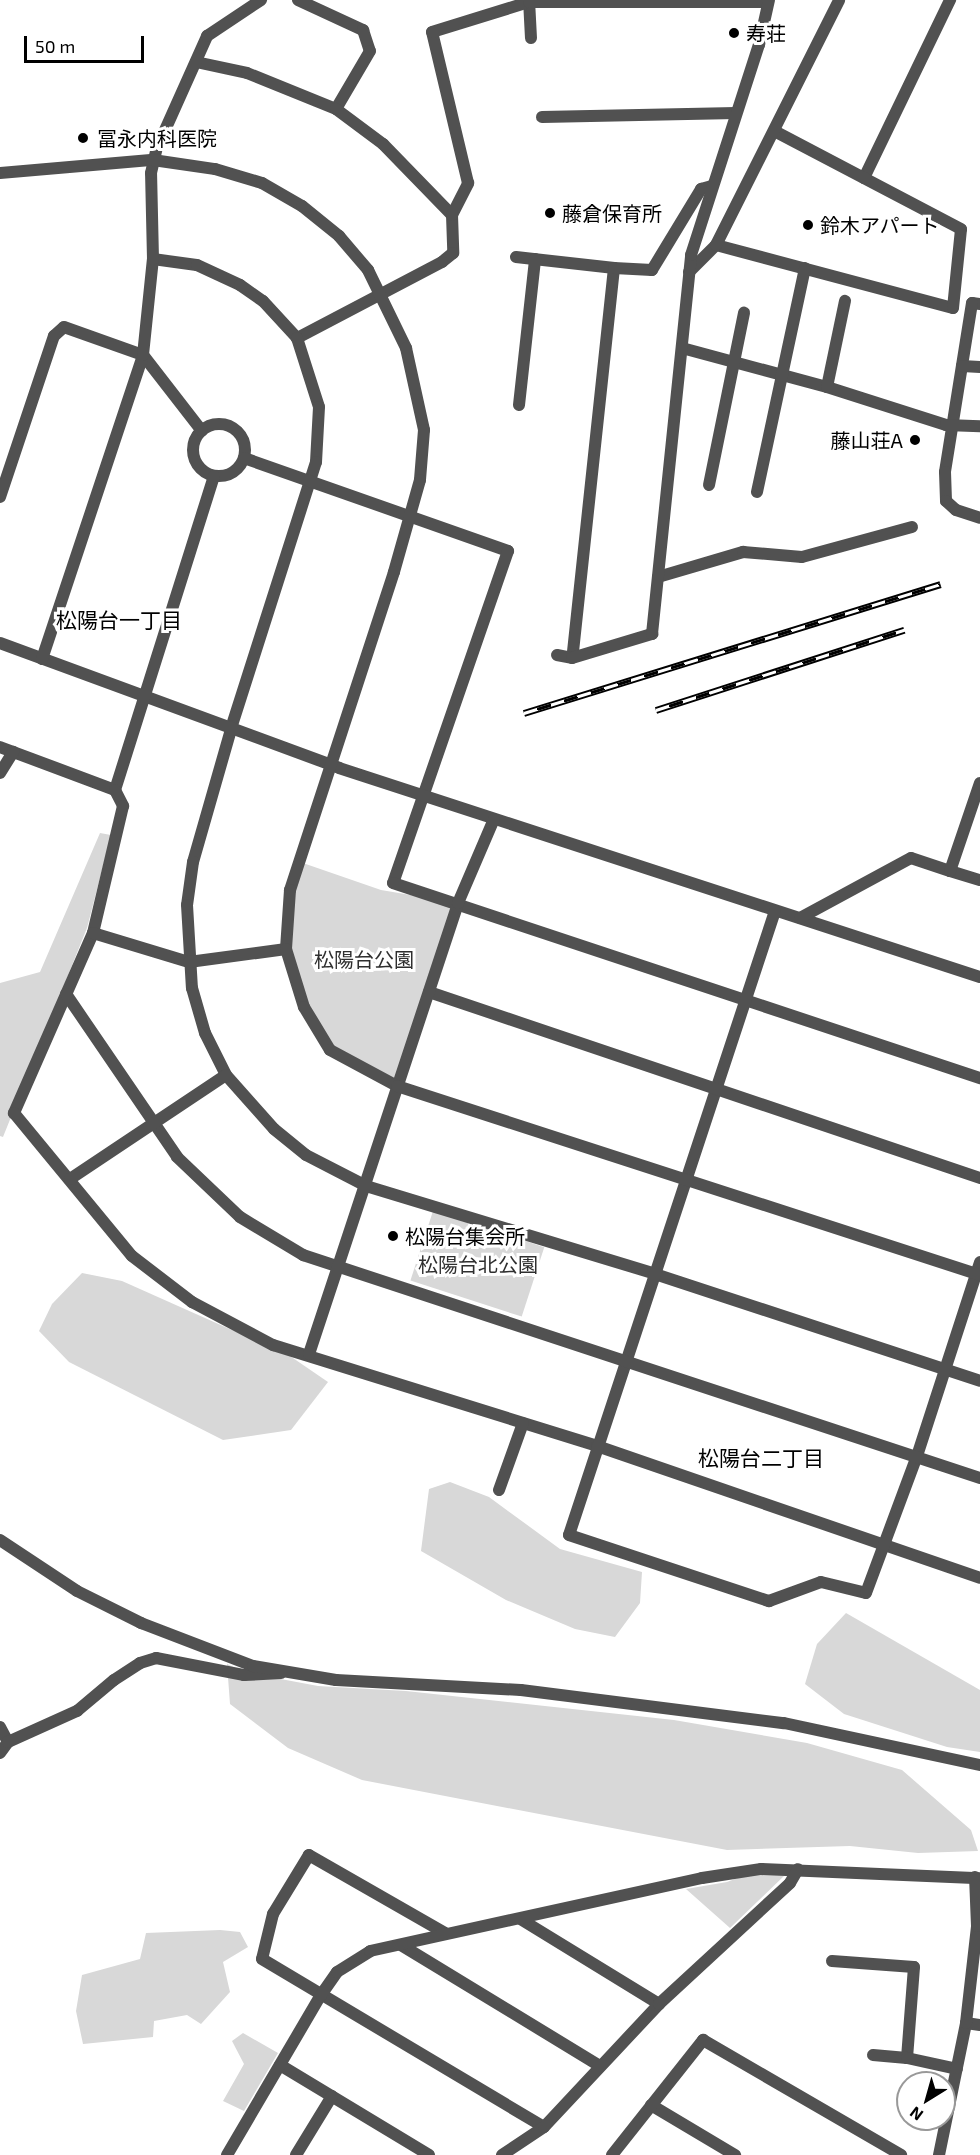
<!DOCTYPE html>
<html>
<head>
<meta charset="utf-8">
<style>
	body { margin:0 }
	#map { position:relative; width:980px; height:2155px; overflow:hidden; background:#fff; font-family:"Exo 2","Noto Sans JP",sans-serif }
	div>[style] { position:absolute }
	.green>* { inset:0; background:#d8d8d8; transform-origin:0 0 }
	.minor>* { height:12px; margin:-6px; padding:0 6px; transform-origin:6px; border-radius:6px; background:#515151 }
	.minor>.ring { margin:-6px; padding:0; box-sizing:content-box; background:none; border:12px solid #515151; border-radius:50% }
	.tertiary>* { height:12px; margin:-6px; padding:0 6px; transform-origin:6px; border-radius:6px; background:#515151 }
	.rail>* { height:7px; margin-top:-3.5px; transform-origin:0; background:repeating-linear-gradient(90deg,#fff 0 14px,#000 0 28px); box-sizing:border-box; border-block:2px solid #000 }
	.dots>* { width:16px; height:16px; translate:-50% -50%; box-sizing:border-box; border:3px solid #fff; border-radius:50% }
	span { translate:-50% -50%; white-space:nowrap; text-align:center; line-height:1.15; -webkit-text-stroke:6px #fff; paint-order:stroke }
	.poi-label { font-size:20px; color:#000 }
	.left { translate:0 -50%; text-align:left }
	.right { translate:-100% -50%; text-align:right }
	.park-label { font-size:20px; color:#2f2f2f }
	.neighbourhood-label { font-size:21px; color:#000 }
	.north { position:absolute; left:896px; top:2071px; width:60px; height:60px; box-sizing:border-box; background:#fff; border:2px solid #999; border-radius:50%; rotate:217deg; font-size:16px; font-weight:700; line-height:24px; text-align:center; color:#000 }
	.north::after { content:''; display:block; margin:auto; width:21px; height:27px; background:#000; clip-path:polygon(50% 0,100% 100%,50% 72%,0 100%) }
	.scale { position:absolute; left:24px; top:36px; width:120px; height:27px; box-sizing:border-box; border:3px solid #000; border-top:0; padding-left:8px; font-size:18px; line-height:21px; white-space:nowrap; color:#000; -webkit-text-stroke:4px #fff; paint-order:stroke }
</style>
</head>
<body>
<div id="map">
	<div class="green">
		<i style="clip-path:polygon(100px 833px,111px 835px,87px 928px,3px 1137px,0 1136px,0 983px,40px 972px)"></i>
		<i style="clip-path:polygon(300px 862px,381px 890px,458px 903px,397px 1086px,330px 1050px,301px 995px,286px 950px)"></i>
		<i style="left:433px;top:1211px;width:117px;height:73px;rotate:18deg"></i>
		<i style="clip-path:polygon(82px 1273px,122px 1281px,290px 1356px,328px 1382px,291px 1430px,223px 1440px,69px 1362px,39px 1331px,52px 1304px)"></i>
		<i style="clip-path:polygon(450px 1482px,489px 1497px,560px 1549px,642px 1572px,640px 1603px,615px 1637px,575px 1629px,506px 1600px,421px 1551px,429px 1489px)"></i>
		<i style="clip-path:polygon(846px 1613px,980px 1690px,980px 1752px,947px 1747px,844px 1714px,805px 1684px,817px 1644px)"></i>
		<i style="clip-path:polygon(227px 1664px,244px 1672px,318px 1686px,406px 1691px,674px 1720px,807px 1743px,902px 1770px,971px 1830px,978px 1851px,918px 1853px,850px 1846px,727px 1850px,362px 1780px,288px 1748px,230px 1704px)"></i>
		<i style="clip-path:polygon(761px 1869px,784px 1876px,730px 1928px,686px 1889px,727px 1882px)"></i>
		<i style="clip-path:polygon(220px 1930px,240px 1932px,248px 1947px,223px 1962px,230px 1992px,201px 2024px,187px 2015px,154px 2021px,153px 2037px,83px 2044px,76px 2011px,82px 1975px,140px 1959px,146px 1933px)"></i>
		<i style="clip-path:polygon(243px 2033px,278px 2053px,244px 2111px,223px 2101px,244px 2064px,232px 2041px)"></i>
	</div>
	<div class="minor">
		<i style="left:298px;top:0;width:72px;rotate:24.8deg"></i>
		<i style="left:363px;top:30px;width:22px;rotate:72deg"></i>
		<i style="left:370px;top:51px;width:67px;rotate:120.4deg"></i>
		<i style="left:529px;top:0;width:38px;rotate:87deg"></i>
		<i style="left:196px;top:62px;width:52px;rotate:12.2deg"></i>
		<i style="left:247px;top:73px;width:96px;rotate:22deg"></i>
		<i style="left:336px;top:109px;width:59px;rotate:36.7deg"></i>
		<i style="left:383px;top:144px;width:99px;rotate:45.8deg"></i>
		<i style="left:452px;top:215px;width:38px;rotate:88deg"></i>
		<i style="left:453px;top:253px;width:14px;rotate:141deg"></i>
		<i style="left:442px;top:262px;width:164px;rotate:152.3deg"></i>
		<i style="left:542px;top:117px;width:194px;rotate:-1.2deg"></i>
		<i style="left:864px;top:178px;width:198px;rotate:-64.2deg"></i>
		<i style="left:452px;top:215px;width:36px;rotate:-63deg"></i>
		<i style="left:468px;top:183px;width:155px;rotate:-103.4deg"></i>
		<i style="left:432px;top:32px;width:102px;rotate:-17.2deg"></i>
		<i style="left:529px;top:2px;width:239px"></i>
		<i style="left:716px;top:245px;width:245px;rotate:14.9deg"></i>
		<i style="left:953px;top:308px;width:79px;rotate:-84.2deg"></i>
		<i style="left:961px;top:229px;width:209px;rotate:-152.3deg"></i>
		<i style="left:516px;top:257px;width:99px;rotate:6.4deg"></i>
		<i style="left:614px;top:268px;width:392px;rotate:96.1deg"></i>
		<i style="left:153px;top:259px;width:44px;rotate:7.8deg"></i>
		<i style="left:197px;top:265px;width:47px;rotate:24.9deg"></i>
		<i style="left:240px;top:285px;width:28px;rotate:35deg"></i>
		<i style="left:263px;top:301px;width:50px;rotate:47.4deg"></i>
		<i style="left:297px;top:338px;width:72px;rotate:72.3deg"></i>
		<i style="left:319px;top:407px;width:55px;rotate:93.1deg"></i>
		<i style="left:316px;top:462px;width:277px;rotate:107.7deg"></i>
		<i style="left:232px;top:726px;width:141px;rotate:106deg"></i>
		<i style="left:193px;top:862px;width:43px;rotate:97.9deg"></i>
		<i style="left:187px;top:905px;width:83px;rotate:86.6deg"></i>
		<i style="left:192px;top:988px;width:47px;rotate:73.9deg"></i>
		<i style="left:205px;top:1033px;width:47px;rotate:63.4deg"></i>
		<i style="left:226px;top:1075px;width:72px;rotate:48.4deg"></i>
		<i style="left:274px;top:1129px;width:41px;rotate:39.1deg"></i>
		<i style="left:306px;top:1155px;width:68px;rotate:27.3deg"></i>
		<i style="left:366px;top:1186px;width:302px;rotate:16.9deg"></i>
		<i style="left:655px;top:1274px;width:342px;rotate:18.2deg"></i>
		<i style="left:614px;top:268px;width:38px;rotate:3deg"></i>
		<i style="left:652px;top:270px;width:95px;rotate:-58.8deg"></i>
		<i style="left:701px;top:189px;width:11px;rotate:-15deg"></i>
		<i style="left:689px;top:272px;width:38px;rotate:-45deg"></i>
		<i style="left:716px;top:245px;width:274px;rotate:-63.3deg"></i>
		<i style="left:980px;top:304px;width:8px;rotate:-173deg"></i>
		<i style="left:972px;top:303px;width:171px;rotate:99.1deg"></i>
		<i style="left:945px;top:472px;width:29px;rotate:88deg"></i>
		<i style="left:946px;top:501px;width:13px;rotate:42deg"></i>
		<i style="left:956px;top:510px;width:25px;rotate:18deg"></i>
		<i style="left:682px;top:348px;width:150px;rotate:15.1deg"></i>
		<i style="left:827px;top:387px;width:125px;rotate:17.7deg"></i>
		<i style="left:946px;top:425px;width:34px;rotate:2deg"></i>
		<i style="left:962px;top:366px;width:18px;rotate:3deg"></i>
		<i style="left:827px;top:387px;width:88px;rotate:-78.2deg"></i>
		<i style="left:519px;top:405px;width:147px;rotate:-83.7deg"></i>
		<i class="ring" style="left:193px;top:424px;width:40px;height:40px"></i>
		<i style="left:244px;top:458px;width:280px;rotate:19.4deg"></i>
		<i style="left:508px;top:551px;width:351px;rotate:109.1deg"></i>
		<i style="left:393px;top:883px;width:619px;rotate:18.38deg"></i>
		<i style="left:709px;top:485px;width:176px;rotate:-78.5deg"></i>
		<i style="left:757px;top:492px;width:229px;rotate:-77.9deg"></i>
		<i style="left:0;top:497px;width:170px;rotate:-71.5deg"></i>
		<i style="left:54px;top:336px;width:13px;rotate:-42deg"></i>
		<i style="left:64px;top:327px;width:84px;rotate:19.5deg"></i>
		<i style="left:143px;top:355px;width:96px;rotate:52.2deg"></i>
		<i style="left:658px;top:577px;width:89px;rotate:-16.4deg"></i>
		<i style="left:743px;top:552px;width:59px;rotate:4.8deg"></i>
		<i style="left:802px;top:557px;width:114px;rotate:-15.3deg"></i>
		<i style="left:0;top:643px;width:361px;rotate:20.2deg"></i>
		<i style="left:339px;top:768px;width:674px;rotate:18.06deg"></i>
		<i style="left:557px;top:655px;width:15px;rotate:11deg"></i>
		<i style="left:572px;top:658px;width:84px;rotate:-16.7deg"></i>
		<i style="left:652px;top:634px;width:381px;rotate:-84.1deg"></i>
		<i style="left:691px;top:255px;width:221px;rotate:-72.1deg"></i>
		<i style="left:759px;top:45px;width:46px;rotate:-77.5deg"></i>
		<i style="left:42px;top:659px;width:320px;rotate:-71.6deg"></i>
		<i style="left:143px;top:355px;width:97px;rotate:-84.1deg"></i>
		<i style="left:153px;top:259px;width:86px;rotate:-91.3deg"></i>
		<i style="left:151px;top:173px;width:26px;rotate:-77deg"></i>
		<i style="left:157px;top:148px;width:123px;rotate:-65.9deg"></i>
		<i style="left:207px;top:36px;width:65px;rotate:-33.7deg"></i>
		<i style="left:0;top:747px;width:123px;rotate:20.5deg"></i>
		<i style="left:115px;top:790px;width:329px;rotate:-72.5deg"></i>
		<i style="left:0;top:773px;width:25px;rotate:-58deg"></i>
		<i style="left:115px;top:790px;width:18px;rotate:63deg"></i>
		<i style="left:123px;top:806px;width:130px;rotate:103.3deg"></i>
		<i style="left:93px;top:933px;width:197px;rotate:113.7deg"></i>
		<i style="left:14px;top:1113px;width:185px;rotate:50.5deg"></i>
		<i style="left:132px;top:1256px;width:76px;rotate:37.5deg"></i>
		<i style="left:192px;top:1302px;width:92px;rotate:28deg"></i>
		<i style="left:273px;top:1345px;width:339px;rotate:17.3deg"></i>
		<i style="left:597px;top:1446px;width:405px;rotate:19deg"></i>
		<i style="left:950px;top:871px;width:31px;rotate:17deg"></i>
		<i style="left:775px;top:911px;width:657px;rotate:108.27deg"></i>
		<i style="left:569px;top:1535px;width:211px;rotate:18.3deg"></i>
		<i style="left:769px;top:1601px;width:55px;rotate:-20.1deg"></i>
		<i style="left:821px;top:1582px;width:46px;rotate:13.7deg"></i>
		<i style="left:866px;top:1593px;width:146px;rotate:-69.6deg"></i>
		<i style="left:917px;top:1456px;width:204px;rotate:-72deg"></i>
		<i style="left:800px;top:918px;width:126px;rotate:-28.4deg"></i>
		<i style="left:911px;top:858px;width:41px;rotate:18.4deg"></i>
		<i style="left:950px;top:871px;width:93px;rotate:-71.2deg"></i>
		<i style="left:93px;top:933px;width:100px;rotate:16.8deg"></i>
		<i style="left:189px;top:962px;width:98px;rotate:-7.6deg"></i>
		<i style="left:429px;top:992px;width:582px;rotate:18.65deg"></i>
		<i style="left:66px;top:994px;width:197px;rotate:55.7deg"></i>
		<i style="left:177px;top:1157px;width:87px;rotate:43.6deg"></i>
		<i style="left:240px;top:1217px;width:74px;rotate:31.1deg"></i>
		<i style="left:303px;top:1255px;width:713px;rotate:18.23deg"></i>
		<i style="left:70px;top:1179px;width:187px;rotate:-33.7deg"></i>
		<i style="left:309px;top:1354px;width:475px;rotate:-71.7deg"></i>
		<i style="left:458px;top:903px;width:91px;rotate:-66.8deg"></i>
		<i style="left:499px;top:1490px;width:71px;rotate:-70.3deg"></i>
		<i style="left:0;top:1727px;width:17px;rotate:62deg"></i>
		<i style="left:0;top:1753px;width:14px;rotate:-54deg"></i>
		<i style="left:8px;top:1742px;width:76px;rotate:-24.2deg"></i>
		<i style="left:77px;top:1711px;width:48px;rotate:-40deg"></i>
		<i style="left:114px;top:1680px;width:31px;rotate:-33deg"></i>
		<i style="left:140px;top:1663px;width:17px;rotate:-17deg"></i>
		<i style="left:156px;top:1658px;width:90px;rotate:10.9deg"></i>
		<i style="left:244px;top:1675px;width:37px;rotate:-3deg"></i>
		<i style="left:522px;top:1920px;width:161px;rotate:31.5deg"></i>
		<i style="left:445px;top:1933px;width:157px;rotate:-150.2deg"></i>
		<i style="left:309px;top:1855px;width:69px;rotate:121.4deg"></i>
		<i style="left:273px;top:1914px;width:46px;rotate:103.7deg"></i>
		<i style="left:262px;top:1959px;width:328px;rotate:30.8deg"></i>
		<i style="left:401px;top:1945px;width:233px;rotate:31.3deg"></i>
		<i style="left:832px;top:1961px;width:82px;rotate:4.2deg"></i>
		<i style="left:914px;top:1967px;width:91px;rotate:94.4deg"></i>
		<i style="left:966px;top:2023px;width:14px;rotate:8deg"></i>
		<i style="left:873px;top:2055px;width:34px;rotate:5deg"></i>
		<i style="left:907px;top:2058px;width:51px;rotate:12.4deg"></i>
		<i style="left:280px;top:2065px;width:174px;rotate:31.1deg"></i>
		<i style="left:651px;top:2105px;width:98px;rotate:30.8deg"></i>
		<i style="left:227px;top:2155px;width:186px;rotate:-59.6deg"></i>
		<i style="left:321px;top:1995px;width:28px;rotate:-55deg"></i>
		<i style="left:337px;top:1972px;width:39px;rotate:-32deg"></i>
		<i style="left:370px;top:1951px;width:340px;rotate:-12.4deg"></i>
		<i style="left:702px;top:1878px;width:60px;rotate:-8.7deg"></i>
		<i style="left:761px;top:1869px;width:219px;rotate:2.4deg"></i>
		<i style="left:296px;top:2155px;width:69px;rotate:-58.6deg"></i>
		<i style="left:502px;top:2155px;width:50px;rotate:-33.7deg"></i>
		<i style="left:544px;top:2127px;width:168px;rotate:-46.9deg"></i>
		<i style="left:659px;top:2004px;width:178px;rotate:-42.7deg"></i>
		<i style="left:790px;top:1883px;width:16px;rotate:-60deg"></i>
		<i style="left:612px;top:2155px;width:147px;rotate:-51.6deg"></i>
		<i style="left:703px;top:2040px;width:229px;rotate:30.1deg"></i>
		<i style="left:939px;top:2155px;width:135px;rotate:-78.4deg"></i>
		<i style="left:966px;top:2023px;width:98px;rotate:-83.5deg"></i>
		<i style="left:977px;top:1926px;width:49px;rotate:-92.3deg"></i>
	</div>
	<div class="tertiary">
		<i style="left:0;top:173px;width:154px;rotate:-4.9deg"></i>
		<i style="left:153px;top:160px;width:63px;rotate:8.3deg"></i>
		<i style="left:215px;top:169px;width:49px;rotate:16.6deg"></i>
		<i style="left:262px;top:183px;width:46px;rotate:29.9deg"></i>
		<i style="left:302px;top:206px;width:48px;rotate:39deg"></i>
		<i style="left:339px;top:236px;width:45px;rotate:49.5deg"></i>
		<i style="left:368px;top:270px;width:87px;rotate:64deg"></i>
		<i style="left:406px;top:348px;width:84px;rotate:77.6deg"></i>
		<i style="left:424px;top:430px;width:50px;rotate:94.6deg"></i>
		<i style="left:420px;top:480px;width:96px;rotate:105.8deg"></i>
		<i style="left:394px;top:572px;width:335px;rotate:108.1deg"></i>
		<i style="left:290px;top:890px;width:59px;rotate:93.9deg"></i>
		<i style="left:286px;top:949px;width:61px;rotate:72.8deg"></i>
		<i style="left:304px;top:1007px;width:50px;rotate:58.8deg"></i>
		<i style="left:330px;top:1050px;width:76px;rotate:28.2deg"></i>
		<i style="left:397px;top:1086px;width:613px;rotate:17.96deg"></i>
		<i style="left:0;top:1540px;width:92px;rotate:33.5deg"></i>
		<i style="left:77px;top:1591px;width:72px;rotate:26.6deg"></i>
		<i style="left:141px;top:1623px;width:120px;rotate:21deg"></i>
		<i style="left:253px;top:1666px;width:84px;rotate:9.6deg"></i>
		<i style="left:336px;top:1680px;width:185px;rotate:3.1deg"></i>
		<i style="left:521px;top:1690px;width:265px;rotate:7.2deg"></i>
		<i style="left:784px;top:1723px;width:200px;rotate:12.1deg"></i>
	</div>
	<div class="rail">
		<i style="left:656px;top:710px;width:261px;rotate:-17.9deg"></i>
		<i style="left:524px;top:713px;width:436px;rotate:-17.2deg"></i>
	</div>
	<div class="dots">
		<i style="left:734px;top:33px;background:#000"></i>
		<i style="left:83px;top:138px;background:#000"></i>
		<i style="left:550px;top:213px;background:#000"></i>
		<i style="left:808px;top:225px;background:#000"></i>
		<i style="left:915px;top:440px;background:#000"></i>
		<i style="left:393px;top:1236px;background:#000"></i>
	</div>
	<div class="poi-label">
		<span class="left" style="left:746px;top:33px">寿荘</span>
		<span class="left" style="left:97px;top:138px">冨永内科医院</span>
		<span class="left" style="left:562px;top:213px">藤倉保育所</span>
		<span class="left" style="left:820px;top:225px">鈴木アパート</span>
		<span class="right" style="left:903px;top:440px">藤山荘A</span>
		<span class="left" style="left:405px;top:1236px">松陽台集会所</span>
	</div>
	<div class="park-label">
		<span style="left:364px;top:959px">松陽台公園</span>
		<span style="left:478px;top:1264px">松陽台北公園</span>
	</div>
	<div class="neighbourhood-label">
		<span style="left:119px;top:620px">松陽台一丁目</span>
		<span style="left:761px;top:1458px">松陽台二丁目</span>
	</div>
	<div class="north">N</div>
	<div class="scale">50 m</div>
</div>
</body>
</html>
